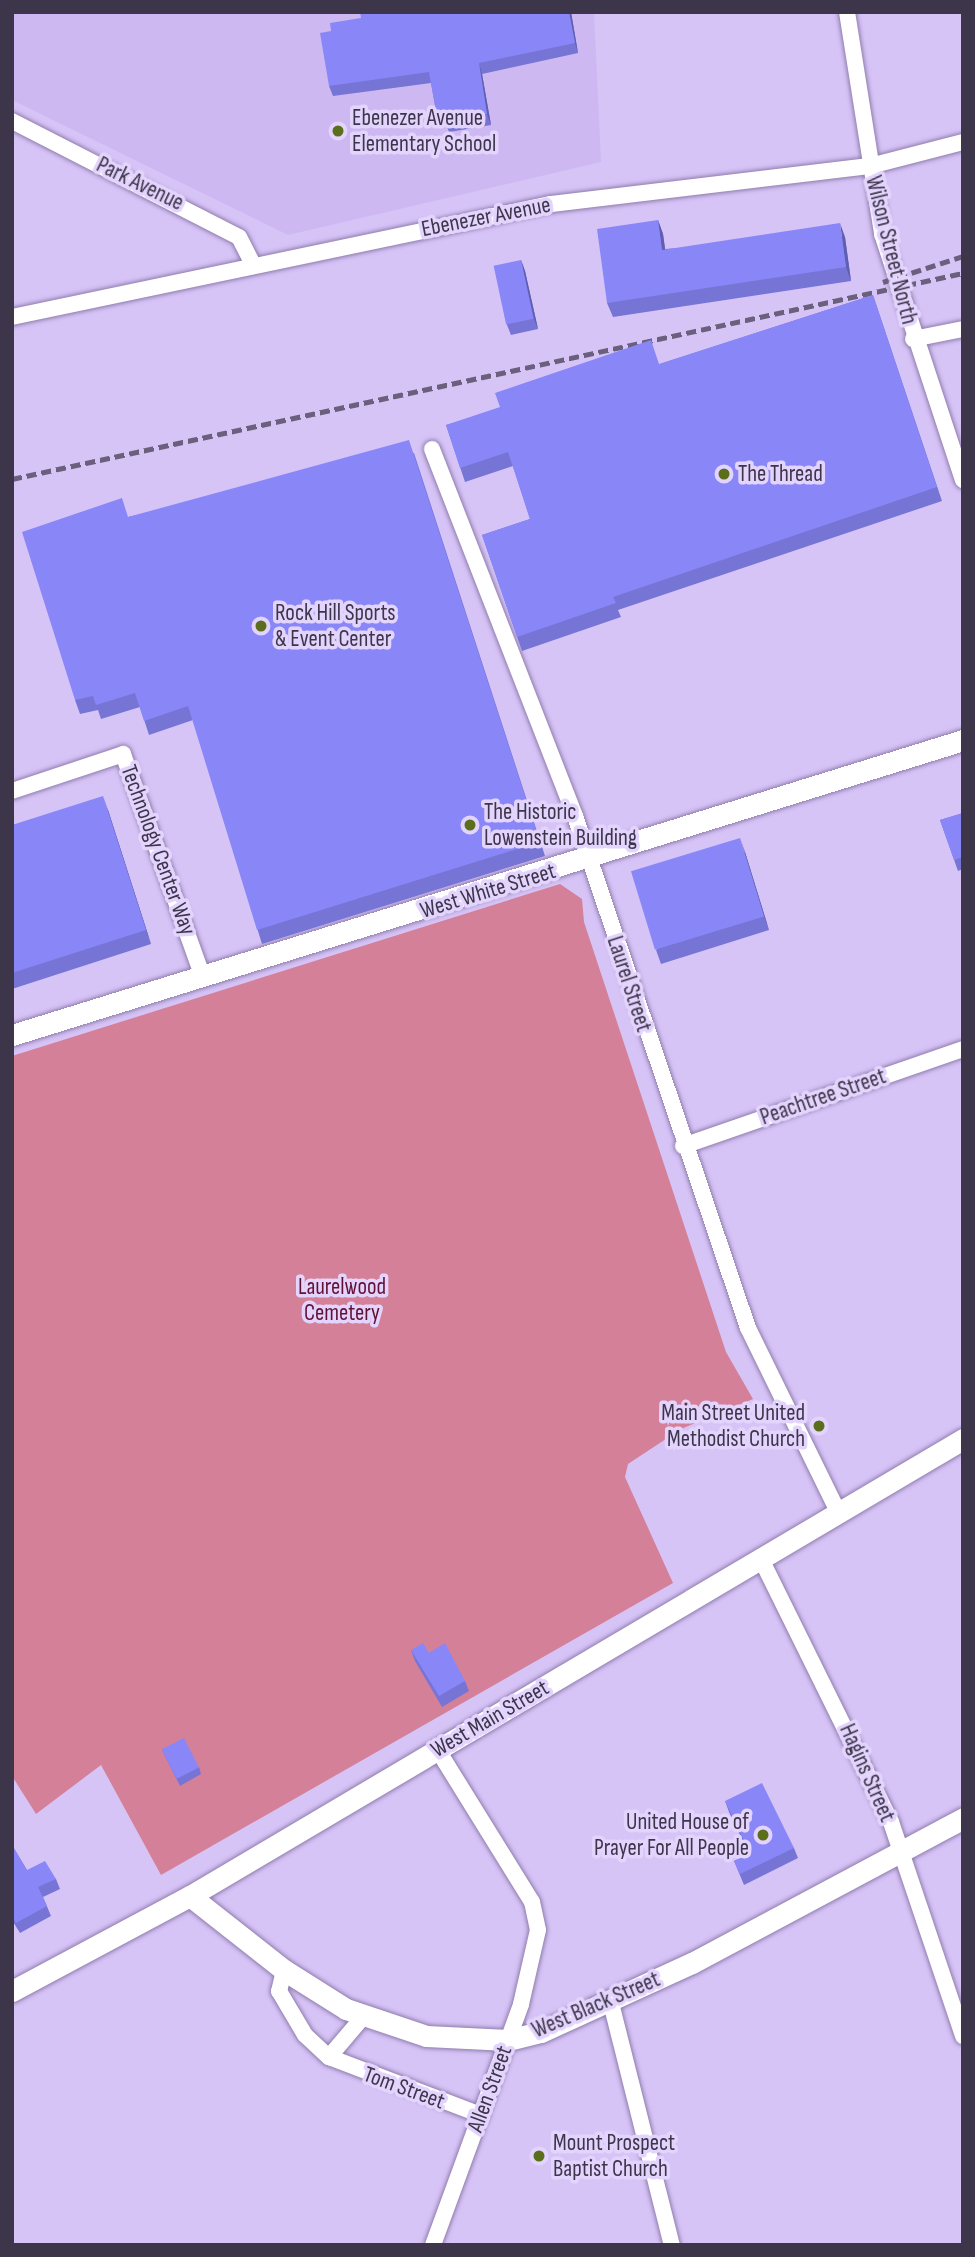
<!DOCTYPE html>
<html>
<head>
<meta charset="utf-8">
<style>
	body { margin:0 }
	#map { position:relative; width:975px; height:2257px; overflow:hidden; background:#d7c4f7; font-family:"Sofia Sans Condensed",sans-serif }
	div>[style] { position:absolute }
	.built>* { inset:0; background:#cdb8f1 }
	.green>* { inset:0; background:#d48098 }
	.roads { filter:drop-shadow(0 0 2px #8f7dad) drop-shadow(0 0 2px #8f7dad) }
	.street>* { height:16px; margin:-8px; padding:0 8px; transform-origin:8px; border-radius:8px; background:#fff }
	.secondary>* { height:21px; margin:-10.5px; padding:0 10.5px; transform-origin:10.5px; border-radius:10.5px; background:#fff }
	.rail>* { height:5px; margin-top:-2.5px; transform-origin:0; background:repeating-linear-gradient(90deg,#6a5f7c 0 10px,transparent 0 15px) }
	.wall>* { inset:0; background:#7674d5 }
	.shaded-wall>* { inset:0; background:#605eae }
	.building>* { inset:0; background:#8987f8; transform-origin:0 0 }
	.dots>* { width:19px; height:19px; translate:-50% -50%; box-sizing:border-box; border:4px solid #e3d4fd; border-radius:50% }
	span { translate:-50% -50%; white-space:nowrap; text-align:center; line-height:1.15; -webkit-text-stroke:7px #e3d4fd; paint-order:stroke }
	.poi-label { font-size:23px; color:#3d3549 }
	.left { translate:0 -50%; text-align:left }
	.right { translate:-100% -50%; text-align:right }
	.street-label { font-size:23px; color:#3d3549 }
	.park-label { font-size:23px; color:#631132 }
	.frame { position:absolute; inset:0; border:14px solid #3d3549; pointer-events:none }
</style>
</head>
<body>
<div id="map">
	<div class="built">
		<i style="clip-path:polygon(12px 12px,594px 12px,601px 162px,288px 235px,12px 100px)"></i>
	</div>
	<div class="green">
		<i style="clip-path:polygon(560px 884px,582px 899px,584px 922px,726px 1352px,753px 1399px,681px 1429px,628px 1464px,625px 1477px,673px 1583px,161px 1875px,101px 1765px,36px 1814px,12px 1776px,12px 1056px)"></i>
	</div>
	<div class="roads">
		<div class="street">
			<i style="left:847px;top:12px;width:225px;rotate:81deg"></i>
			<i style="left:882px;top:234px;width:259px;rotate:71.8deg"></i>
			<i style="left:12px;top:121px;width:255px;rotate:27.1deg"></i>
			<i style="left:239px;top:237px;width:30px;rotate:63deg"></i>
			<i style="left:12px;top:317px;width:551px;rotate:-11.84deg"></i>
			<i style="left:551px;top:204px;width:321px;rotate:-6.8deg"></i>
			<i style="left:870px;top:166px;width:96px;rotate:-14.5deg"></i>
			<i style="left:913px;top:339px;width:51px;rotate:-11.3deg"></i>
			<i style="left:432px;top:449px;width:394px;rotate:68.7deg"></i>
			<i style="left:575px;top:816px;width:540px;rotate:71.33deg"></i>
			<i style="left:748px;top:1328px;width:205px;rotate:63.9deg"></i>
			<i style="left:12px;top:791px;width:117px;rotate:-18.4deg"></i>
			<i style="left:123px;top:754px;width:238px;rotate:70.3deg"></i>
			<i style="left:683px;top:1146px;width:296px;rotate:-19.1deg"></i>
			<i style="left:761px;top:1559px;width:293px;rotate:63.7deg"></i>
			<i style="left:891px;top:1822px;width:226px;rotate:71.4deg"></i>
			<i style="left:284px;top:1970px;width:22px;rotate:103deg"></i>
			<i style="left:279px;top:1991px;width:51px;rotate:59.4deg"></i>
			<i style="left:305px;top:2035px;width:33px;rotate:43deg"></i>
			<i style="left:329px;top:2057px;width:163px;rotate:20.9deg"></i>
			<i style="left:611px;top:2003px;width:250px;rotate:75.9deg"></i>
			<i style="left:329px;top:2057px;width:52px;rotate:-49.6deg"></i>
			<i style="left:433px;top:2245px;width:257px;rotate:-69.9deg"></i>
			<i style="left:521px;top:2004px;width:76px;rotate:-77.1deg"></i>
			<i style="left:538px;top:1930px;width:29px;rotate:-102deg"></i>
			<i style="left:532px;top:1902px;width:180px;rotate:-121.8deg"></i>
		</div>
		<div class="secondary">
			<i style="left:12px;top:1035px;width:996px;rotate:-17.23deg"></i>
			<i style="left:190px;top:1896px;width:120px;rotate:38.2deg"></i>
			<i style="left:284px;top:1970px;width:73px;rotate:32.2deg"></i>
			<i style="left:346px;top:2009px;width:84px;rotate:18.6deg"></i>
			<i style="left:426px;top:2036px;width:82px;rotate:2.8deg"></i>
			<i style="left:508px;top:2040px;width:34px;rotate:-14deg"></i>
			<i style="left:541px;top:2032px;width:166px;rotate:-24.6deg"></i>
			<i style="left:692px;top:1963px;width:307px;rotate:-28.1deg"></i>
			<i style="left:12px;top:1991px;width:202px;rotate:-28.1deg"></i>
			<i style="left:190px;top:1896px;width:898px;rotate:-30.59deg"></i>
		</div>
	</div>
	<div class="rail">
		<i style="left:883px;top:282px;width:84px;rotate:-18deg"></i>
		<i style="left:12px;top:479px;width:973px;rotate:-12.22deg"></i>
	</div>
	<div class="wall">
		<i style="clip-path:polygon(571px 12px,578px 53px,482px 74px,491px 125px,449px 132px,445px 121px,440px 122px,436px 111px,431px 83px,333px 96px,329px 86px,331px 31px)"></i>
		<i style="clip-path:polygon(658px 220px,663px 234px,665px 249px,845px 237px,851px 281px,613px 317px,607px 303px)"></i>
		<i style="clip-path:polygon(521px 260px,525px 271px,538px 329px,511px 335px,507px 325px)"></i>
		<i style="clip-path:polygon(873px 295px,942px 501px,618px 610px,621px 617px,522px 651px,482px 535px,530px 519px,513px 466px,465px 482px,446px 425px,660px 364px)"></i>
		<i style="clip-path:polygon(414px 453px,545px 856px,262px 944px,193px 720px,149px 735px,140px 707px,101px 719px,98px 710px,80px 714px,75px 700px,128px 517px)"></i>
		<i style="clip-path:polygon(108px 810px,151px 944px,12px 989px,12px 825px)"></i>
		<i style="clip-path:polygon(963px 813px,963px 869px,958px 871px,940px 820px)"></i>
		<i style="clip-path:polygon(745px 852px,769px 930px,661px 964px,656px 950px)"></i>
		<i style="clip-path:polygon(411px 1650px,429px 1653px,465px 1681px,469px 1691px,442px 1707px,415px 1661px)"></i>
		<i style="clip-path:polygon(162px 1750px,199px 1767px,201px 1774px,180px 1786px)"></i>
		<i style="clip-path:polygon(725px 1801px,794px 1848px,798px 1858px,744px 1885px,734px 1861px,749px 1854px,729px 1812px)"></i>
		<i style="clip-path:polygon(12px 1845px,27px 1870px,56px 1879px,60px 1889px,43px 1897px,51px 1916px,20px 1933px,12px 1920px)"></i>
	</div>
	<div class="shaded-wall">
		<i style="clip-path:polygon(569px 12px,571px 12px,578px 53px,575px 43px)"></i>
		<i style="clip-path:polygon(479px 63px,482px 74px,491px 125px,487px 114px)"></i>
		<i style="clip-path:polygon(658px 220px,663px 234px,667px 263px,662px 250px)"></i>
		<i style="clip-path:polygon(840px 223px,845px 237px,851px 281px,846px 267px)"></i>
		<i style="clip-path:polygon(521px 260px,525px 271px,538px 329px,534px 319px)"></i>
		<i style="clip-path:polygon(103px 796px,108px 810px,151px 944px,146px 930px)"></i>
		<i style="clip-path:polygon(740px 838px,745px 852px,769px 930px,764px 916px)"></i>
	</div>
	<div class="building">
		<i style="clip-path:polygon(360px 12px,569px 12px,575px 43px,479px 63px,487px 114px,446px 121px,443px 110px,436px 111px,429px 72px,329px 86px,320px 33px,331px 31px,330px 23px,361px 18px)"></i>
		<i style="clip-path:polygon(658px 220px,662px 250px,840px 223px,846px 267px,607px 303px,597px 229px)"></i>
		<i style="left:521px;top:260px;width:60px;height:28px;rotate:78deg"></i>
		<i style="clip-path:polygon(873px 295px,937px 487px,613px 597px,616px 603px,517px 637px,482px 535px,530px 519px,508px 452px,460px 468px,446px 425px,500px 407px,495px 393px,651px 340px,659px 364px)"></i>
		<i style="clip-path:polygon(409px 440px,540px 842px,257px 930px,188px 706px,144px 721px,135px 693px,96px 705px,93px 696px,75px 700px,22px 532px,122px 498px,128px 517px)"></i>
		<i style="clip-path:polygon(103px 796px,146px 930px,12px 973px,12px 825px)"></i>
		<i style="clip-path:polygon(963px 813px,963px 857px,954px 860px,940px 820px)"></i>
		<i style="left:740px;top:838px;width:82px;height:114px;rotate:73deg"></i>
		<i style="clip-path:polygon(423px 1643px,429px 1653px,445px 1643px,465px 1681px,439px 1696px,411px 1650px)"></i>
		<i style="left:184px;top:1738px;width:33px;height:25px;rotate:63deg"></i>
		<i style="clip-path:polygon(762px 1783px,794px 1848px,740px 1874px,734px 1861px,750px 1853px,725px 1801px)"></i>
		<i style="clip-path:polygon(12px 1845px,27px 1870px,45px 1861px,56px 1879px,38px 1887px,47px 1906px,16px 1923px,12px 1916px)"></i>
	</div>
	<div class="dots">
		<i style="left:338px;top:131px;background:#5b6e1c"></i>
		<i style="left:724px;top:474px;background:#5b6e1c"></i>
		<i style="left:261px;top:626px;background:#5b6e1c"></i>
		<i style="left:470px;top:825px;background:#5b6e1c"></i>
		<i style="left:819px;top:1426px;background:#5b6e1c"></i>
		<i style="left:763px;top:1835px;background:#5b6e1c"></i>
		<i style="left:539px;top:2156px;background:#5b6e1c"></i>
	</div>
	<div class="poi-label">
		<span class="left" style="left:352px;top:131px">Ebenezer Avenue<br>Elementary School</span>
		<span class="left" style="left:738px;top:474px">The Thread</span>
		<span class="left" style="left:275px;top:626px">Rock Hill Sports<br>&amp; Event Center</span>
		<span class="left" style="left:484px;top:825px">The Historic<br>Lowenstein Building</span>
		<span class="right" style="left:805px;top:1426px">Main Street United<br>Methodist Church</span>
		<span class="right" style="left:749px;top:1835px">United House of<br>Prayer For All People</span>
		<span class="left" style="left:553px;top:2156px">Mount Prospect<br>Baptist Church</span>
	</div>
	<div class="street-label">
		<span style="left:140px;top:184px;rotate:26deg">Park Avenue</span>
		<span style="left:486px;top:217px;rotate:-11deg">Ebenezer Avenue</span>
		<span style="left:891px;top:250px;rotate:76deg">Wilson Street North</span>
		<span style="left:158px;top:850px;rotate:70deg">Technology Center Way</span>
		<span style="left:488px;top:891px;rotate:-17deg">West White Street</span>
		<span style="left:629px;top:984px;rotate:72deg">Laurel Street</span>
		<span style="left:823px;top:1097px;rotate:-19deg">Peachtree Street</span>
		<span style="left:490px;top:1719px;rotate:-30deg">West Main Street</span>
		<span style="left:867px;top:1773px;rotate:66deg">Hagins Street</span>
		<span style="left:596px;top:2005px;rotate:-23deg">West Black Street</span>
		<span style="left:404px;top:2088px;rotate:20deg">Tom Street</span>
		<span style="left:490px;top:2089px;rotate:-70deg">Allen Street</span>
	</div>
	<div class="park-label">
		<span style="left:342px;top:1300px">Laurelwood<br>Cemetery</span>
	</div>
	<div class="frame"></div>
</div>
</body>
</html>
